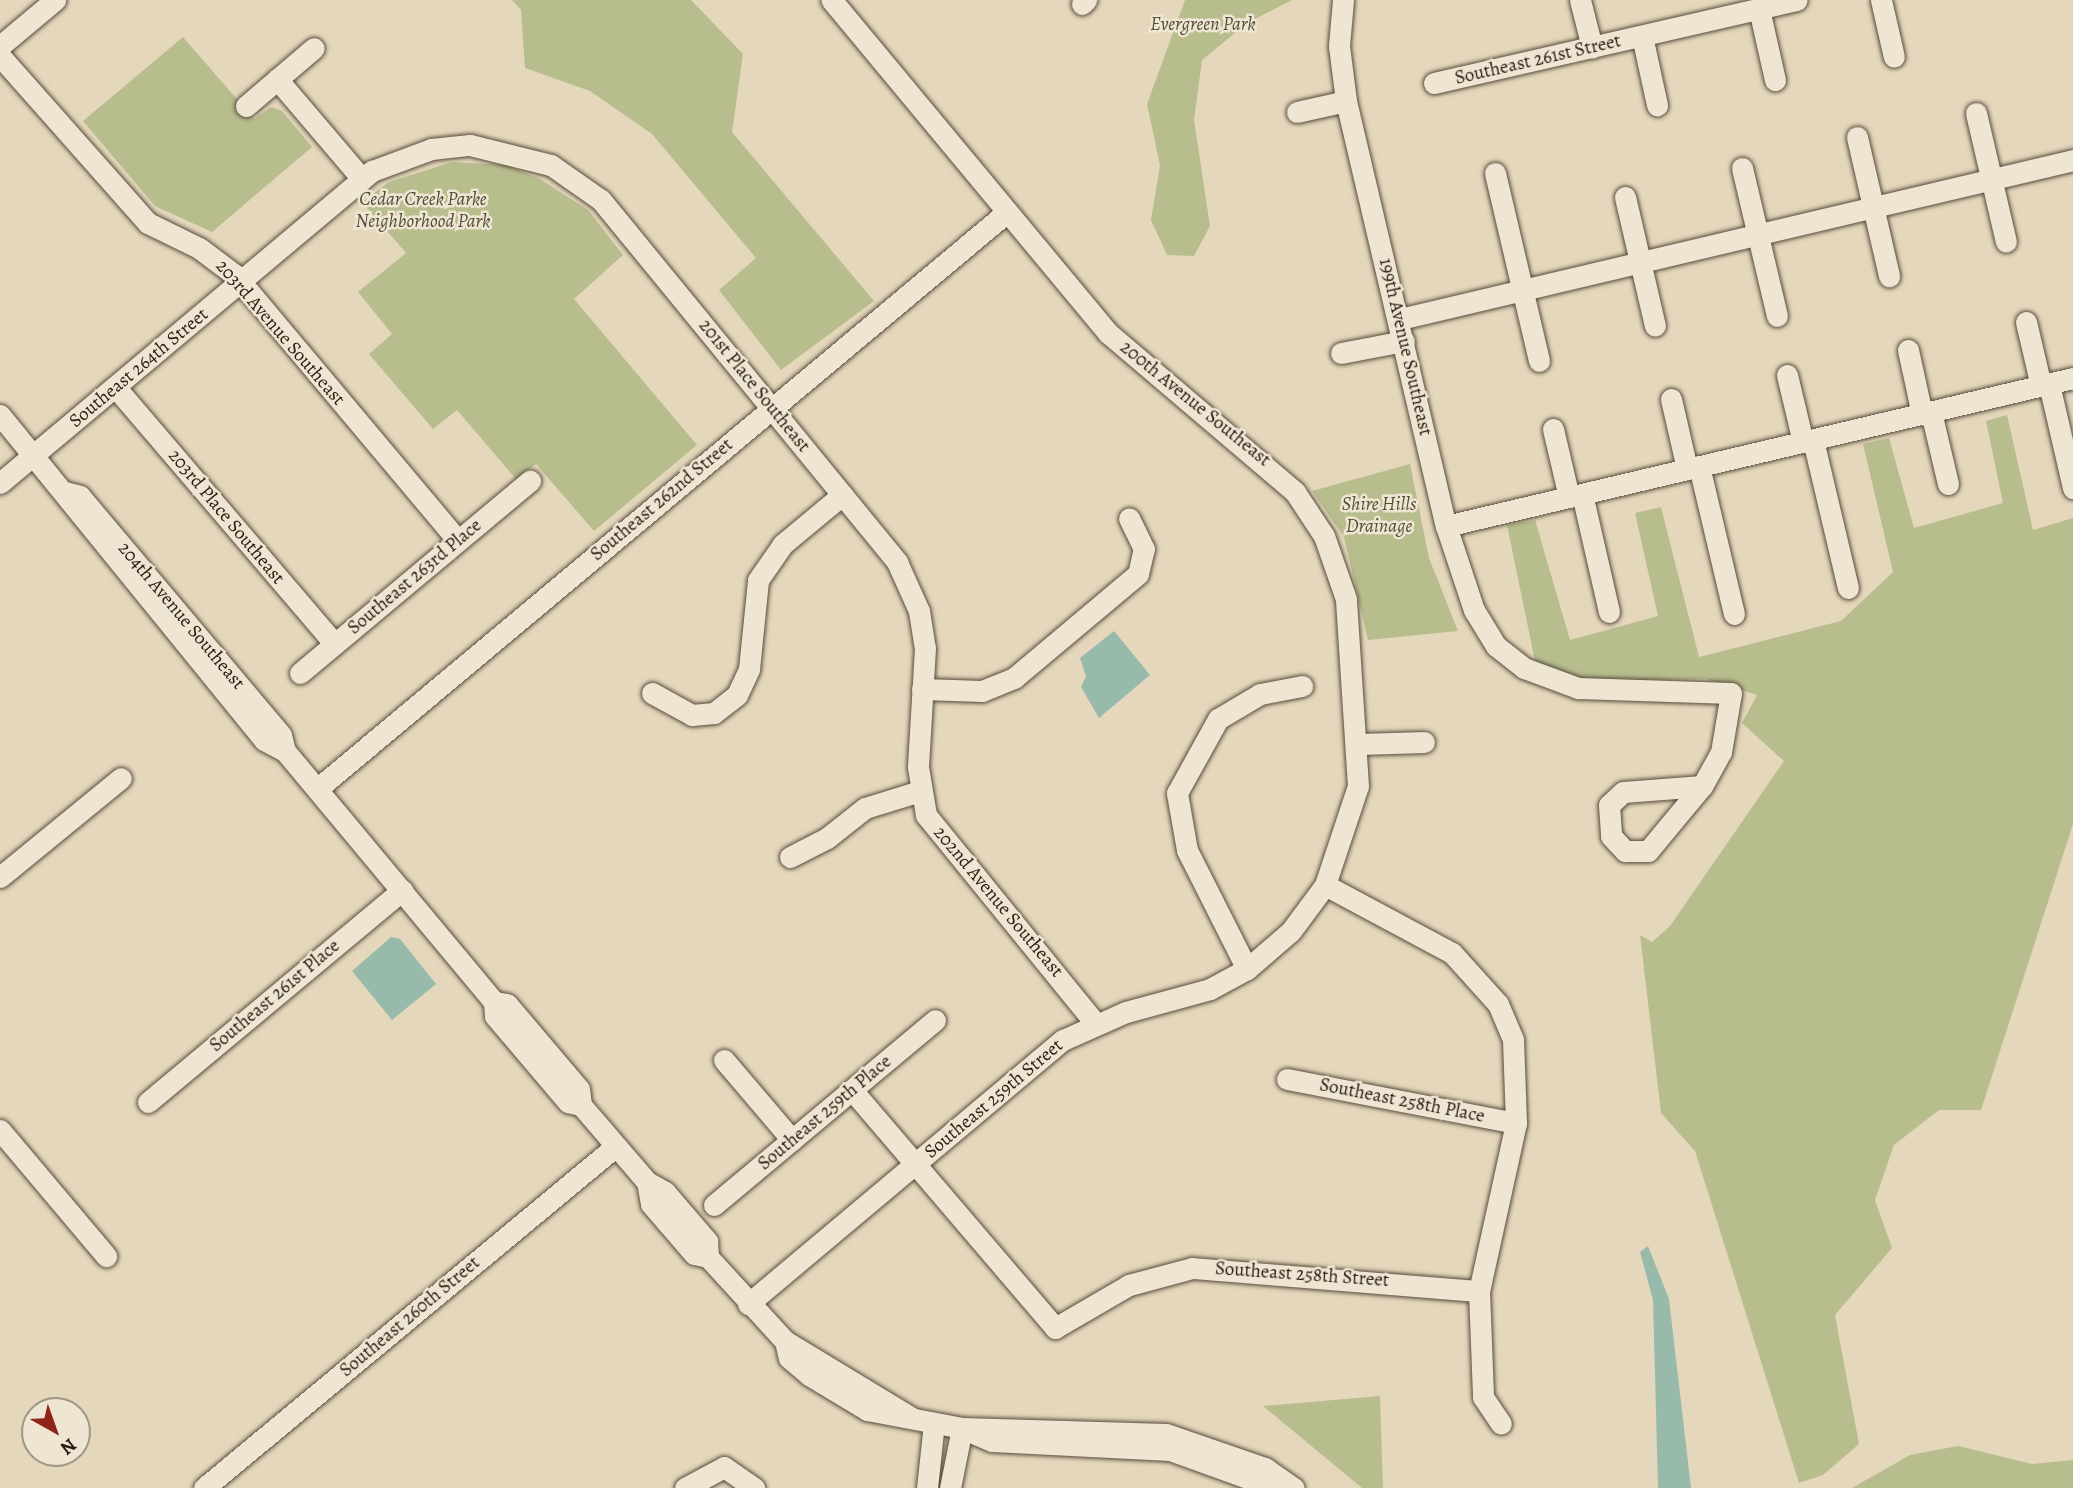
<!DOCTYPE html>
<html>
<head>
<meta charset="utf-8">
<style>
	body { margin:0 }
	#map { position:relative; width:2073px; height:1488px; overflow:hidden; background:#e5d7bc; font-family:Alegreya,serif }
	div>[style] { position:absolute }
	.green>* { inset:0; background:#b8bd8e }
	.water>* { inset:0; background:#97baab }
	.roads { filter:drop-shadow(0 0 2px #564c3b) drop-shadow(0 0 2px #564c3b) }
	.minor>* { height:21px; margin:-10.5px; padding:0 10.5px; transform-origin:10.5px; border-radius:10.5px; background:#eee5d3 }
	span { translate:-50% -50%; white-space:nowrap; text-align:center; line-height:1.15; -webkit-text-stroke:5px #eee5d3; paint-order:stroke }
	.park-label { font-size:19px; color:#524d36; font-style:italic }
	.street-label { font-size:19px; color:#271d10 }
	.north { position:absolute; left:21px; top:1397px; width:70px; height:70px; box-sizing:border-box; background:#eee5d3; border:2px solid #9e9585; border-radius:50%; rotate:140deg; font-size:19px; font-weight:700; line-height:28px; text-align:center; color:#271d10 }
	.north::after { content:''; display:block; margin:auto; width:24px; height:32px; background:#8f2418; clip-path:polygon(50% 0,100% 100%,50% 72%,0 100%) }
</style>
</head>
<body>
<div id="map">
	<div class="green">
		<i style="clip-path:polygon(512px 0,691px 0,743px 54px,732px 132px,874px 301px,781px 370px,719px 290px,756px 258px,652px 134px,590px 91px,525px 68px,521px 10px)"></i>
		<i style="clip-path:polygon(1185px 0,1292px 0,1247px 23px,1202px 60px,1194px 120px,1210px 226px,1194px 256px,1167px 255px,1151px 220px,1160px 165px,1147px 104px)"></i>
		<i style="clip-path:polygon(183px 37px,254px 119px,271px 107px,282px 111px,312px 147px,212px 232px,155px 206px,83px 121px)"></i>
		<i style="clip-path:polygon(452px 162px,506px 165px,540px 179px,588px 210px,623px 255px,574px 299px,697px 445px,594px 531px,536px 464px,516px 479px,457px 410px,433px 429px,369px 354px,392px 334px,358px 292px,406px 253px,362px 202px,389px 182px)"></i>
		<i style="clip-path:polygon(2007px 415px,2033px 530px,2073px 518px,2073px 824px,1981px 1110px,1939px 1110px,1894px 1145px,1875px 1200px,1892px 1248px,1835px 1315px,1859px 1444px,1823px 1475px,1799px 1483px,1695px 1151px,1661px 1113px,1640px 935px,1652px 942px,1670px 926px,1784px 761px,1742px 723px,1757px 695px,1706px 679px,1577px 681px,1536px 666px,1507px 525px,1535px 520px,1570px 640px,1658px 616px,1635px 513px,1661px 507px,1699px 657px,1841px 621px,1893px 572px,1863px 444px,1889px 438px,1914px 528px,2003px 503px,1986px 421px)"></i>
		<i style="clip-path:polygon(1410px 464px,1429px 558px,1458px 631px,1368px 640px,1344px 537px,1312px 491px)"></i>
		<i style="clip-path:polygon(1380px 1396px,1383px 1488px,1362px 1488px,1263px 1406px)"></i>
		<i style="clip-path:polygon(1958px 1446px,2032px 1464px,2073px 1460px,2073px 1488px,1852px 1488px,1910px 1455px)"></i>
	</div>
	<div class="water">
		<i style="clip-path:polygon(1114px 631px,1150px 675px,1099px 718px,1081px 687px,1086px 676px,1080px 658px)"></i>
		<i style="clip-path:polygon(391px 937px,400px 939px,436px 984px,392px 1020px,352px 971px)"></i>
		<i style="clip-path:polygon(1648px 1246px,1669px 1299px,1691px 1488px,1658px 1488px,1653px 1300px,1640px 1252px)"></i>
	</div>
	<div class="roads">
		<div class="minor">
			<i style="left:1343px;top:0;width:46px;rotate:95deg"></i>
			<i style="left:1339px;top:46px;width:55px;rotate:82.7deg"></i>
			<i style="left:1346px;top:101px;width:437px;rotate:76.8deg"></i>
			<i style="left:1446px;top:526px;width:89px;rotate:71.6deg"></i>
			<i style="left:1474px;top:610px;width:42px;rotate:58.6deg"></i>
			<i style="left:1496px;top:646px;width:36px;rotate:38deg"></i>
			<i style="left:1524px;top:668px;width:58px;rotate:20.3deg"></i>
			<i style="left:1578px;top:688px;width:153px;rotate:1.9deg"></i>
			<i style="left:1731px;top:693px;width:60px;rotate:99.6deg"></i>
			<i style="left:1721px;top:752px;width:39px;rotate:119deg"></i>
			<i style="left:1702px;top:786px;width:79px;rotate:175.7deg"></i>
			<i style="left:1623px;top:792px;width:19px;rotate:137deg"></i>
			<i style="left:1609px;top:805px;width:31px;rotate:86deg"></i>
			<i style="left:1611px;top:836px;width:21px;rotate:47deg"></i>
			<i style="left:1625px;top:851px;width:23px"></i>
			<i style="left:1648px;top:851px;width:85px;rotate:-50.3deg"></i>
			<i style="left:1580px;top:0;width:49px;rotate:75.7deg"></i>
			<i style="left:1881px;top:0;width:58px;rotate:77.2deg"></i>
			<i style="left:1082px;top:4px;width:6px;rotate:-45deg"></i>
			<i style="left:1759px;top:9px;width:73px;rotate:77.3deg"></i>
			<i style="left:1642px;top:36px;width:71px;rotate:77.7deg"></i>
			<i style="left:0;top:46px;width:72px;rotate:-39.9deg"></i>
			<i style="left:0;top:56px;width:223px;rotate:48.5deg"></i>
			<i style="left:148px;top:223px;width:57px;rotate:26.1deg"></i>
			<i style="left:199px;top:248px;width:45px;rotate:36.9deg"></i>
			<i style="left:235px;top:275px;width:347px;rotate:50deg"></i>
			<i style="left:277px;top:79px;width:131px;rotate:49.6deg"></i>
			<i style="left:1434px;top:83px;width:372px;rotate:-12.9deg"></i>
			<i style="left:246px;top:106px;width:89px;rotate:-40.5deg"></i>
			<i style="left:1297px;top:112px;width:50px;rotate:-12.7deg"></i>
			<i style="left:1976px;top:113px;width:132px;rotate:76.9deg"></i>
			<i style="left:1857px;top:137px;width:143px;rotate:77deg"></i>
			<i style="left:1742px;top:168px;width:152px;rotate:76.7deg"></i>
			<i style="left:1495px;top:173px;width:193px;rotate:76.8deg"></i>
			<i style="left:1625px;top:197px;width:132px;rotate:76.9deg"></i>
			<i style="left:1400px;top:319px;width:692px;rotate:-13.29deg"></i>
			<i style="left:2026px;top:322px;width:66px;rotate:76.8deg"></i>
			<i style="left:1908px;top:350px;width:66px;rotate:77.7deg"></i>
			<i style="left:1341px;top:353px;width:64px;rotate:-10.8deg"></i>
			<i style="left:1787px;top:375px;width:69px;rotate:76.6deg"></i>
			<i style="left:2049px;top:384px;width:107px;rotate:77deg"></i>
			<i style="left:117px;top:389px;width:335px;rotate:49.5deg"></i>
			<i style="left:1671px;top:399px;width:72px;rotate:77.1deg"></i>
			<i style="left:1931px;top:412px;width:74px;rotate:76.7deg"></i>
			<i style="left:0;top:415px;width:419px;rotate:50.9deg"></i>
			<i style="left:264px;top:740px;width:24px;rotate:28deg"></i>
			<i style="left:285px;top:751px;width:16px;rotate:-104deg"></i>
			<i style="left:281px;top:735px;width:312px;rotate:-130.1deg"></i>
			<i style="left:80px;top:496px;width:16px;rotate:-165deg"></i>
			<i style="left:1553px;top:429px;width:70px;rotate:76.8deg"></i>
			<i style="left:1813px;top:440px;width:152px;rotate:76.7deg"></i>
			<i style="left:1699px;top:466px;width:152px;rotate:76.7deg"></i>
			<i style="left:0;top:483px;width:486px;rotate:-40deg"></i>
			<i style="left:372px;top:171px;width:63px;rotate:-20.4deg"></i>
			<i style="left:431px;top:149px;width:39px;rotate:-6deg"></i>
			<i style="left:470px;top:145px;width:83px;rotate:13.9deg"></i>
			<i style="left:551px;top:165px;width:61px;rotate:35deg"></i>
			<i style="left:601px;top:200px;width:468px;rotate:50.7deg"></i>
			<i style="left:897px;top:562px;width:54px;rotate:65.8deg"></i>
			<i style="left:919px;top:611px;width:37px;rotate:81deg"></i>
			<i style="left:925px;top:648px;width:119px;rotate:93.4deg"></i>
			<i style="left:918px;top:767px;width:49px;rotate:80.5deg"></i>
			<i style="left:926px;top:815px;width:268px;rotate:50.9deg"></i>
			<i style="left:1582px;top:494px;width:121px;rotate:77.1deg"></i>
			<i style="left:1446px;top:526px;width:644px;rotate:-13.28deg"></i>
			<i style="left:300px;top:673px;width:300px;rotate:-39.9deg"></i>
			<i style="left:922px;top:689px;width:60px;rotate:1.9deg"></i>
			<i style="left:982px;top:691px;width:35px;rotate:-22deg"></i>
			<i style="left:1014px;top:678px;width:162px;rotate:-40deg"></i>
			<i style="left:1138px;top:574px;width:26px;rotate:-77deg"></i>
			<i style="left:1144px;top:549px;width:34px;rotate:-116deg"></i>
			<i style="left:652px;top:693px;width:46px;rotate:28.8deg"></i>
			<i style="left:692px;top:715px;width:22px;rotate:-5deg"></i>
			<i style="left:714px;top:713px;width:29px;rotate:-38deg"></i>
			<i style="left:737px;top:695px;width:29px;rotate:-65deg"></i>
			<i style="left:749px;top:669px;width:89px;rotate:-84.2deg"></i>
			<i style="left:758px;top:580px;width:44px;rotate:-55.2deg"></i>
			<i style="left:783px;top:544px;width:77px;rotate:-39.7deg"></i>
			<i style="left:1360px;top:744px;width:64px;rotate:-1.8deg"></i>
			<i style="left:285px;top:751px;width:327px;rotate:50.2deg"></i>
			<i style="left:494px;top:1002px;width:14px;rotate:86deg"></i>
			<i style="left:495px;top:1016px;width:113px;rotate:49.7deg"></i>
			<i style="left:568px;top:1102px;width:13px;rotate:13deg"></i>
			<i style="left:581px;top:1105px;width:16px;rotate:-97deg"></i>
			<i style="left:579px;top:1089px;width:111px;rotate:-130.3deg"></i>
			<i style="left:507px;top:1004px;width:13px;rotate:-171deg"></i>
			<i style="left:317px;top:789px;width:899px;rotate:-39.9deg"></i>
			<i style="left:790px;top:857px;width:42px;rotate:-27.2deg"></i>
			<i style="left:827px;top:838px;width:48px;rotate:-38.3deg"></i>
			<i style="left:865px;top:808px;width:58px;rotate:-17.2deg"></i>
			<i style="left:0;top:877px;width:156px;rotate:-39.3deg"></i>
			<i style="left:1325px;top:885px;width:144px;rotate:28.2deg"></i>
			<i style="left:1452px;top:953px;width:69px;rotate:48deg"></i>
			<i style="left:1498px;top:1004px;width:39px;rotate:67deg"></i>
			<i style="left:1513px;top:1040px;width:83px;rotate:87.9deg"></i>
			<i style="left:1516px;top:1123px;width:172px;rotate:102.4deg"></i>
			<i style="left:1479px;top:1291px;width:106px;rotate:87.8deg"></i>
			<i style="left:1483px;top:1397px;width:32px;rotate:56deg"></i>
			<i style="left:1247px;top:969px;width:133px;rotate:-116.8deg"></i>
			<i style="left:1187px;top:850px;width:58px;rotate:-100deg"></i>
			<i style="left:1177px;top:793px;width:85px;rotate:-61deg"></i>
			<i style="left:1218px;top:719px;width:49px;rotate:-30.8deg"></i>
			<i style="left:1260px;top:694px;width:43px;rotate:-10.8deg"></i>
			<i style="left:724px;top:1060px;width:105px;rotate:49.6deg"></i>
			<i style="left:1287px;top:1079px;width:233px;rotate:10.9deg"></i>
			<i style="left:852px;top:1090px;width:313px;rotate:49.5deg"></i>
			<i style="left:1055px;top:1328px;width:86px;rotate:-30.2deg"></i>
			<i style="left:1129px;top:1285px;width:65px;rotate:-15.1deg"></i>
			<i style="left:1192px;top:1268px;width:288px;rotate:4.6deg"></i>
			<i style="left:148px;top:1102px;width:331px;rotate:-39.8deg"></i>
			<i style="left:581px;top:1105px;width:101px;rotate:49.4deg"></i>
			<i style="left:0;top:1130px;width:165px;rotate:49.9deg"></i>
			<i style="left:714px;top:1205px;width:288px;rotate:-39.9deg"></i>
			<i style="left:708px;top:1257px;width:14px;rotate:-168deg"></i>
			<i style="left:694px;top:1254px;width:66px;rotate:-130.7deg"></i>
			<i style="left:651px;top:1204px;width:22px;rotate:-100deg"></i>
			<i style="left:647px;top:1182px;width:21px;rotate:29deg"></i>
			<i style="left:665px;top:1192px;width:65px;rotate:49.4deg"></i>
			<i style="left:707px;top:1241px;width:16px;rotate:86deg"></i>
			<i style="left:708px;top:1257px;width:114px;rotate:47.5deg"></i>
			<i style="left:748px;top:1304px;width:411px;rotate:-40deg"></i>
			<i style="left:1063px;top:1040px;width:69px;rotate:-24deg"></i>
			<i style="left:1126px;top:1012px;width:87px;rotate:-15.3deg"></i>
			<i style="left:1210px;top:989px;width:42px;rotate:-28.4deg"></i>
			<i style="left:1247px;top:969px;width:58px;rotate:-40.8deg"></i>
			<i style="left:1291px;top:931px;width:57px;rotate:-53.5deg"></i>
			<i style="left:1325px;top:885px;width:104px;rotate:-71.6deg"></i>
			<i style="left:1358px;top:786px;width:187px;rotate:-93.7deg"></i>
			<i style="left:1346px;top:599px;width:67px;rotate:-109.2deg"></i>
			<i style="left:1324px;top:536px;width:53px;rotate:-123.4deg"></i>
			<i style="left:1295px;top:492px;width:245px;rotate:-139.6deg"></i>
			<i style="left:1108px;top:333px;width:433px;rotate:-129.7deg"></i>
			<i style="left:912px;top:1418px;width:149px;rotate:-148.8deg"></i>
			<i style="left:785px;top:1341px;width:17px;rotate:77deg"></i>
			<i style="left:789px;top:1358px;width:26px;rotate:40deg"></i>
			<i style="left:809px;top:1375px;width:68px;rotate:31.1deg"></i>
			<i style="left:867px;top:1410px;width:97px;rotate:10.7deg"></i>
			<i style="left:962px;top:1428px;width:61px;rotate:101.3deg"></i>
			<i style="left:204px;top:1488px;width:535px;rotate:-39.7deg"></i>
			<i style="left:685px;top:1488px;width:44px;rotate:-28.3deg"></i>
			<i style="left:724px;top:1467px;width:37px;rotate:35deg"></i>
			<i style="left:927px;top:1488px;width:65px;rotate:-83.9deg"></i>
			<i style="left:1275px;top:1488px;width:112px;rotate:-160.1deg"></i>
			<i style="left:1170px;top:1450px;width:178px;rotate:-177.1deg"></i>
			<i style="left:992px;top:1441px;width:33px;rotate:-157deg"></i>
			<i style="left:962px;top:1428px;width:204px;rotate:1.7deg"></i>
			<i style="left:1166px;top:1434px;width:105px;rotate:19deg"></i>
			<i style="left:1265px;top:1468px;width:35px;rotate:35deg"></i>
		</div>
	</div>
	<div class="park-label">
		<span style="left:1203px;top:25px">Evergreen Park</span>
		<span style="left:423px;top:211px">Cedar Creek Parke<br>Neighborhood Park</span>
		<span style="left:1379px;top:516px">Shire Hills<br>Drainage</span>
	</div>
	<div class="street-label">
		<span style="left:1538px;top:60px;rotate:-13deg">Southeast 261st Street</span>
		<span style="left:280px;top:333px;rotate:49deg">203rd Avenue Southeast</span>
		<span style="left:1405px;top:347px;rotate:77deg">199th Avenue Southeast</span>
		<span style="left:139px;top:368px;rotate:-40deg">Southeast 264th Street</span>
		<span style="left:754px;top:386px;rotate:51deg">201st Place Southeast</span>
		<span style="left:1195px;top:404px;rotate:39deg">200th Avenue Southeast</span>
		<span style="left:662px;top:500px;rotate:-40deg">Southeast 262nd Street</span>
		<span style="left:226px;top:517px;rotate:50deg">203rd Place Southeast</span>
		<span style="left:415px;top:577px;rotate:-40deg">Southeast 263rd Place</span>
		<span style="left:181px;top:616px;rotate:50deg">204th Avenue Southeast</span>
		<span style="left:998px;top:902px;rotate:50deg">202nd Avenue Southeast</span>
		<span style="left:275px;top:996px;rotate:-40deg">Southeast 261st Place</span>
		<span style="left:994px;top:1099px;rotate:-40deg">Southeast 259th Street</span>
		<span style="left:1402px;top:1101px;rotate:11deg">Southeast 258th Place</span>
		<span style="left:825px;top:1113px;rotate:-40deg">Southeast 259th Place</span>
		<span style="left:1302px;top:1275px;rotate:4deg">Southeast 258th Street</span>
		<span style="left:410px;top:1317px;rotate:-40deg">Southeast 260th Street</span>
	</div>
	<div class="north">N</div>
</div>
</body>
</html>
